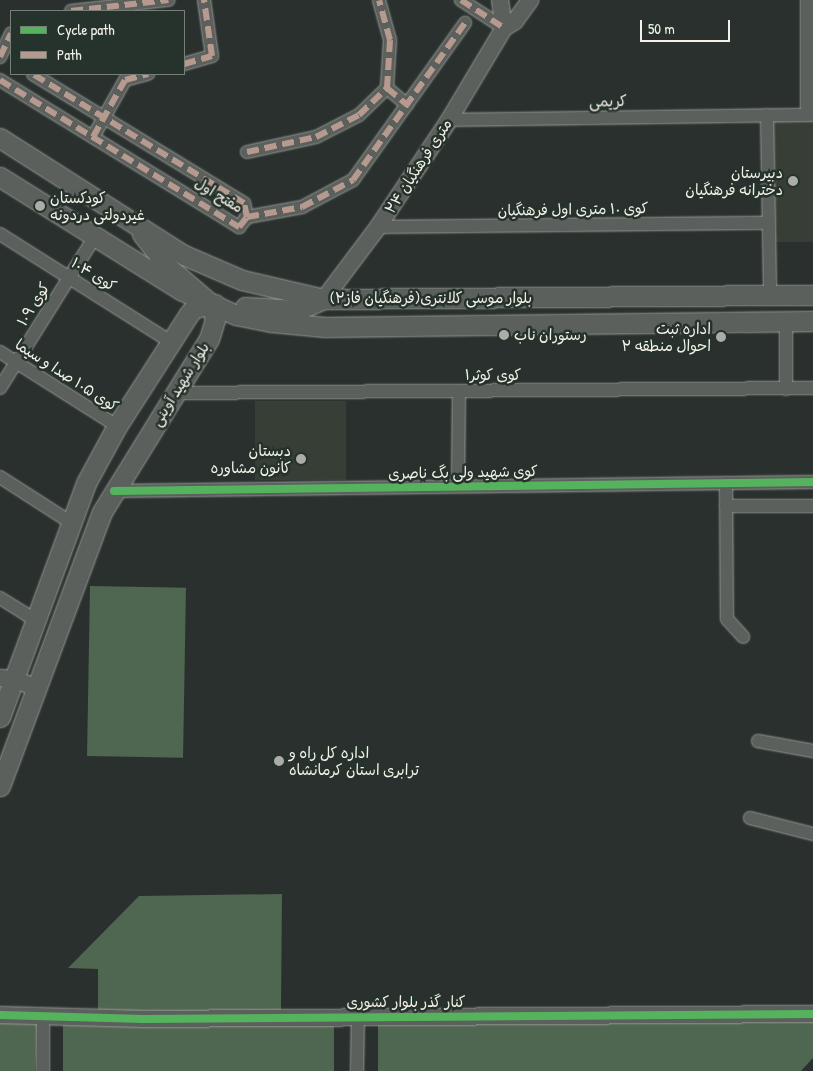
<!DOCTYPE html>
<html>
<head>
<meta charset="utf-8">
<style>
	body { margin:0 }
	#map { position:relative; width:813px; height:1071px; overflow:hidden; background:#29302d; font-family:"Patrick Hand","Playpen Sans Arabic",sans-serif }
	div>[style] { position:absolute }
	.built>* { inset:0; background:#373e36; transform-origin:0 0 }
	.green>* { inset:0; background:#4f6650; transform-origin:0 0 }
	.roads { filter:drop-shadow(0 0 1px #969996) drop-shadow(0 0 1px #969996) }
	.minor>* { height:12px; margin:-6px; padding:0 6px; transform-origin:6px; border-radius:6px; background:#5c605c }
	.tertiary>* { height:16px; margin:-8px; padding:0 8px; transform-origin:8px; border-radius:8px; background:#5c605c }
	.secondary>* { height:19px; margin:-9.5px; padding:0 9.5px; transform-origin:9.5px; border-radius:9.5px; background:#5c605c }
	.quiet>* { height:6px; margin-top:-3px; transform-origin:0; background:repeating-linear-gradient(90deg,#b69a8f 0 12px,transparent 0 18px) }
	.cycleway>* { height:8px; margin:-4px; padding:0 4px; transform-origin:4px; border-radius:4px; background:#56b35d }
	.dots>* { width:14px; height:14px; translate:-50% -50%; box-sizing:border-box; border:2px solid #26332d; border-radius:50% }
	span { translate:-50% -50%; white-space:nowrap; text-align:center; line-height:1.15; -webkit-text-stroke:5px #26332d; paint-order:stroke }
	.street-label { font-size:15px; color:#f4f1e8 }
	.poi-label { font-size:15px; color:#f4f1e8 }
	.right { translate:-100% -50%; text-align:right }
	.left { translate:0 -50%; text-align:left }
	.legend { position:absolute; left:10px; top:10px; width:175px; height:65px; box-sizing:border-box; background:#26332d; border:1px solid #787f78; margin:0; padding:6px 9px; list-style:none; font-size:15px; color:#f4f1e8 }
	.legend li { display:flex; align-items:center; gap:10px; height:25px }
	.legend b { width:25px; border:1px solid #787f78 }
	.scale { position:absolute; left:640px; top:20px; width:90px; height:22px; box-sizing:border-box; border:2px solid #f4f1e8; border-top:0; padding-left:6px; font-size:15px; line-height:18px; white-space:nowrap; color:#f4f1e8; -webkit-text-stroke:4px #26332d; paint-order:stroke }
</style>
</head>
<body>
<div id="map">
	<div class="built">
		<i style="left:813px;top:119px;width:123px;height:41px;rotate:90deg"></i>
		<i style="left:255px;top:401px;width:91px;height:79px"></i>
	</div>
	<div class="green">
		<i style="left:90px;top:586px;width:96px;height:170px;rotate:1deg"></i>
		<i style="clip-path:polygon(282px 894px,281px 1010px,98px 1013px,98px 969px,68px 968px,139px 896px)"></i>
		<i style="clip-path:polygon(378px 1019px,813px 1019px,813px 1058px,801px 1071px,378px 1071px)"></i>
		<i style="left:0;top:1023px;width:37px;height:48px;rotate:2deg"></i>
		<i style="left:63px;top:1025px;width:271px;height:46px"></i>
	</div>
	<div class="roads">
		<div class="minor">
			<i style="left:461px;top:0;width:51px;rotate:33.1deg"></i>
			<i style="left:807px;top:0;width:115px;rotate:90deg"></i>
			<i style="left:71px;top:11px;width:98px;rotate:-6.5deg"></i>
			<i style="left:0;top:57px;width:26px;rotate:-65deg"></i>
			<i style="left:184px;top:64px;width:29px;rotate:-16deg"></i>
			<i style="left:212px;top:56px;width:57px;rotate:-98.1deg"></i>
			<i style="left:0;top:80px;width:281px;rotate:31.6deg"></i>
			<i style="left:239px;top:227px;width:13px;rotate:-51deg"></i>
			<i style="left:247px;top:217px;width:14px;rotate:-102deg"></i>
			<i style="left:244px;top:203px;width:247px;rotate:-148.6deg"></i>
			<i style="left:387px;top:88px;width:26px;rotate:40deg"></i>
			<i style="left:767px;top:115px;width:180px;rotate:89deg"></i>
			<i style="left:449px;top:120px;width:364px;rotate:-0.8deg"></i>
			<i style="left:93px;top:137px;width:65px;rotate:-60.7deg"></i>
			<i style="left:125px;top:80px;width:24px;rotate:-15deg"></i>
			<i style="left:247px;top:152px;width:71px;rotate:-12.3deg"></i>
			<i style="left:316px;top:137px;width:48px;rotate:-27.1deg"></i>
			<i style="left:359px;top:115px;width:39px;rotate:-44deg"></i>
			<i style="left:387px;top:88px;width:48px;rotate:-86.4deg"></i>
			<i style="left:390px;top:40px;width:41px;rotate:-105.4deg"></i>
			<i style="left:247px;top:217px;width:56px;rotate:-10.3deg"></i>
			<i style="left:302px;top:207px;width:58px;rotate:-27.9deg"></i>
			<i style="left:353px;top:180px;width:193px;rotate:-54.5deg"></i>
			<i style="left:378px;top:227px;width:391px;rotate:-0.6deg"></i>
			<i style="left:0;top:234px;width:202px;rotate:32.3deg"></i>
			<i style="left:786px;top:321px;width:68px;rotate:90deg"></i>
			<i style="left:0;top:352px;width:138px;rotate:32.3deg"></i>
			<i style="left:0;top:388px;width:177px;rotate:-57.9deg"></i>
			<i style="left:174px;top:393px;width:639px;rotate:-0.45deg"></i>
			<i style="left:0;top:477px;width:83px;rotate:32.7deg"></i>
			<i style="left:726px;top:483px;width:136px;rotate:89.6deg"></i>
			<i style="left:727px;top:619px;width:24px;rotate:48deg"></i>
			<i style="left:458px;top:486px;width:95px;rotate:-89.4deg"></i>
			<i style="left:114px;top:491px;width:699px;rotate:-0.74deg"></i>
			<i style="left:726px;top:506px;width:87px"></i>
			<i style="left:0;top:598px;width:40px;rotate:32deg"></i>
			<i style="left:758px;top:741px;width:56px;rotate:10.3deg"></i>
			<i style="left:750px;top:818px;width:65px;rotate:14.3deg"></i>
			<i style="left:43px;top:1018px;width:53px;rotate:90deg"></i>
			<i style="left:357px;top:1071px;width:55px;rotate:-89deg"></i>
		</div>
		<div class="tertiary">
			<i style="left:500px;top:0;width:28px;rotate:82deg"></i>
			<i style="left:324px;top:299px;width:90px;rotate:-53.1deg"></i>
			<i style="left:378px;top:227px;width:128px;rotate:-56.4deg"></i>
			<i style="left:449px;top:120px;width:107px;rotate:-59.1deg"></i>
			<i style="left:504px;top:28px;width:13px;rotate:-32deg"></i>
			<i style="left:515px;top:21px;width:26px;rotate:-54deg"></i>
			<i style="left:0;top:678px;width:14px;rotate:4deg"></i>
			<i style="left:14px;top:679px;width:24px;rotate:22deg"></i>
			<i style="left:0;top:1015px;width:144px;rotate:1.6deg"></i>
			<i style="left:144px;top:1019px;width:669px;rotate:-0.43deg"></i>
		</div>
		<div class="secondary">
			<i style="left:0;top:138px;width:218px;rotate:32.5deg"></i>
			<i style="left:184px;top:255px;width:63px;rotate:23.3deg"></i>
			<i style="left:242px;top:280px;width:84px;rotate:13deg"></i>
			<i style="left:324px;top:299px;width:489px;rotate:-0.5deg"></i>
			<i style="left:0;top:177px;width:213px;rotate:32deg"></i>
			<i style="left:181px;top:290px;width:60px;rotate:24.4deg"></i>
			<i style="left:236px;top:315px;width:37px;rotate:11deg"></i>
			<i style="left:272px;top:322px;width:53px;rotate:5.4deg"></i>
			<i style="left:325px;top:327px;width:488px;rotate:-0.7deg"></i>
			<i style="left:245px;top:307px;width:53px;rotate:3.2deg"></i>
			<i style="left:298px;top:310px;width:28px;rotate:-23deg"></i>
			<i style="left:0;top:717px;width:249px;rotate:-69.8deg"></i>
			<i style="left:86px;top:483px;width:65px;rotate:-61.5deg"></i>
			<i style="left:117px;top:426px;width:133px;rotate:-57.3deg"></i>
			<i style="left:189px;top:314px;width:8px;rotate:-50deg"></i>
			<i style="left:194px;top:308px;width:21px;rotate:-11deg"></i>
			<i style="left:0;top:786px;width:292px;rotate:-69.6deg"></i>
			<i style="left:102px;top:512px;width:203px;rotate:-58.3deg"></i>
			<i style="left:209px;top:339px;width:21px;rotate:-73deg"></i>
			<i style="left:215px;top:319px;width:16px;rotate:-105deg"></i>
			<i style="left:211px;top:304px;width:57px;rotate:-139.3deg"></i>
			<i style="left:168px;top:267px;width:42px;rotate:-128.2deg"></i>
		</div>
	</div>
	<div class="quiet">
		<i style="left:461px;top:0;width:51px;rotate:33.1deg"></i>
		<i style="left:71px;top:11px;width:98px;rotate:-6.5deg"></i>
		<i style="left:0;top:57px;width:26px;rotate:-65deg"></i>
		<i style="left:184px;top:64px;width:29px;rotate:-16deg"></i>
		<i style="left:212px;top:56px;width:57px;rotate:-98.1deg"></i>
		<i style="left:0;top:80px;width:281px;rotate:31.6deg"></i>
		<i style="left:239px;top:227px;width:13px;rotate:-51deg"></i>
		<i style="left:247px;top:217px;width:14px;rotate:-102deg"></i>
		<i style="left:244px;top:203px;width:247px;rotate:-148.6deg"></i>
		<i style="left:387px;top:88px;width:26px;rotate:40deg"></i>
		<i style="left:93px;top:137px;width:65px;rotate:-60.7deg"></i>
		<i style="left:125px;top:80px;width:24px;rotate:-15deg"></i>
		<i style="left:247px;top:152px;width:71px;rotate:-12.3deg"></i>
		<i style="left:316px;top:137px;width:48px;rotate:-27.1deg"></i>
		<i style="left:359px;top:115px;width:39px;rotate:-44deg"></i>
		<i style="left:387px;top:88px;width:48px;rotate:-86.4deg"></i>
		<i style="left:390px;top:40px;width:41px;rotate:-105.4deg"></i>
		<i style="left:247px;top:217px;width:56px;rotate:-10.3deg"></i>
		<i style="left:302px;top:207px;width:58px;rotate:-27.9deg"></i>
		<i style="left:353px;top:180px;width:193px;rotate:-54.5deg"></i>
	</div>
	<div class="cycleway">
		<i style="left:114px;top:491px;width:699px;rotate:-0.74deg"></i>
		<i style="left:0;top:1015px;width:144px;rotate:1.6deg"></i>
		<i style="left:144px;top:1019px;width:669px;rotate:-0.43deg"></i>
	</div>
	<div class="dots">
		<i style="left:793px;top:181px;background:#adada7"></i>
		<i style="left:40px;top:206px;background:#adada7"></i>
		<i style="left:504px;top:335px;background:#adada7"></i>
		<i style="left:721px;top:337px;background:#adada7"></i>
		<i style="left:301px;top:459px;background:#adada7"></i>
		<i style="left:279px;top:761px;background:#adada7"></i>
	</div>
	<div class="street-label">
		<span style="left:608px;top:101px;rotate:-1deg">کریمی</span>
		<span style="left:418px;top:166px;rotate:-57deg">۲۴ متری فرهنگیان</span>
		<span style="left:219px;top:195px;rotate:31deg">مفتح اول</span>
		<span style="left:573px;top:209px;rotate:-1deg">کوی ۱۰ متری اول فرهنگیان</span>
		<span style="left:94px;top:274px;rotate:32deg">کوی ۱۰۴</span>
		<span style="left:431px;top:298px">بلوار موسی کلانتری(فرهنگیان فاز۲)</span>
		<span style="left:33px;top:304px;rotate:-58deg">کوی ۱۰۹</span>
		<span style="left:67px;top:375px;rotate:33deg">کوی ۱۰۵ صدا و سیما</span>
		<span style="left:493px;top:375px">کوی کوثر۱</span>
		<span style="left:180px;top:384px;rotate:-58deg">بلوار شهید آوینی</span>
		<span style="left:463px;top:472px;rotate:-1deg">کوی شهید ولی بگ ناصری</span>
		<span style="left:406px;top:1002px">کنار گذر بلوار کشوری</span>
	</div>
	<div class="poi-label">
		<span class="right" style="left:783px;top:181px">دبیرستان<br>دخترانه فرهنگیان</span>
		<span class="left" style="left:50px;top:206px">کودکستان<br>غیردولتی دردونه</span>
		<span class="right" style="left:711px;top:337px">اداره ثبت<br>احوال منطقه ۲</span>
		<span class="left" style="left:514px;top:335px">رستوران ناب</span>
		<span class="right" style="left:291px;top:459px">دبستان<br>کانون مشاوره</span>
		<span class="left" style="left:289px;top:761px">اداره کل راه و<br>ترابری استان کرمانشاه</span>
	</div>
	<ul class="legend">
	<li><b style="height:6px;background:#56b35d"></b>Cycle path</li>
	<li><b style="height:6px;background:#b69a8f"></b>Path</li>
	</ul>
	<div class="scale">50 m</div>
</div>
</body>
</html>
